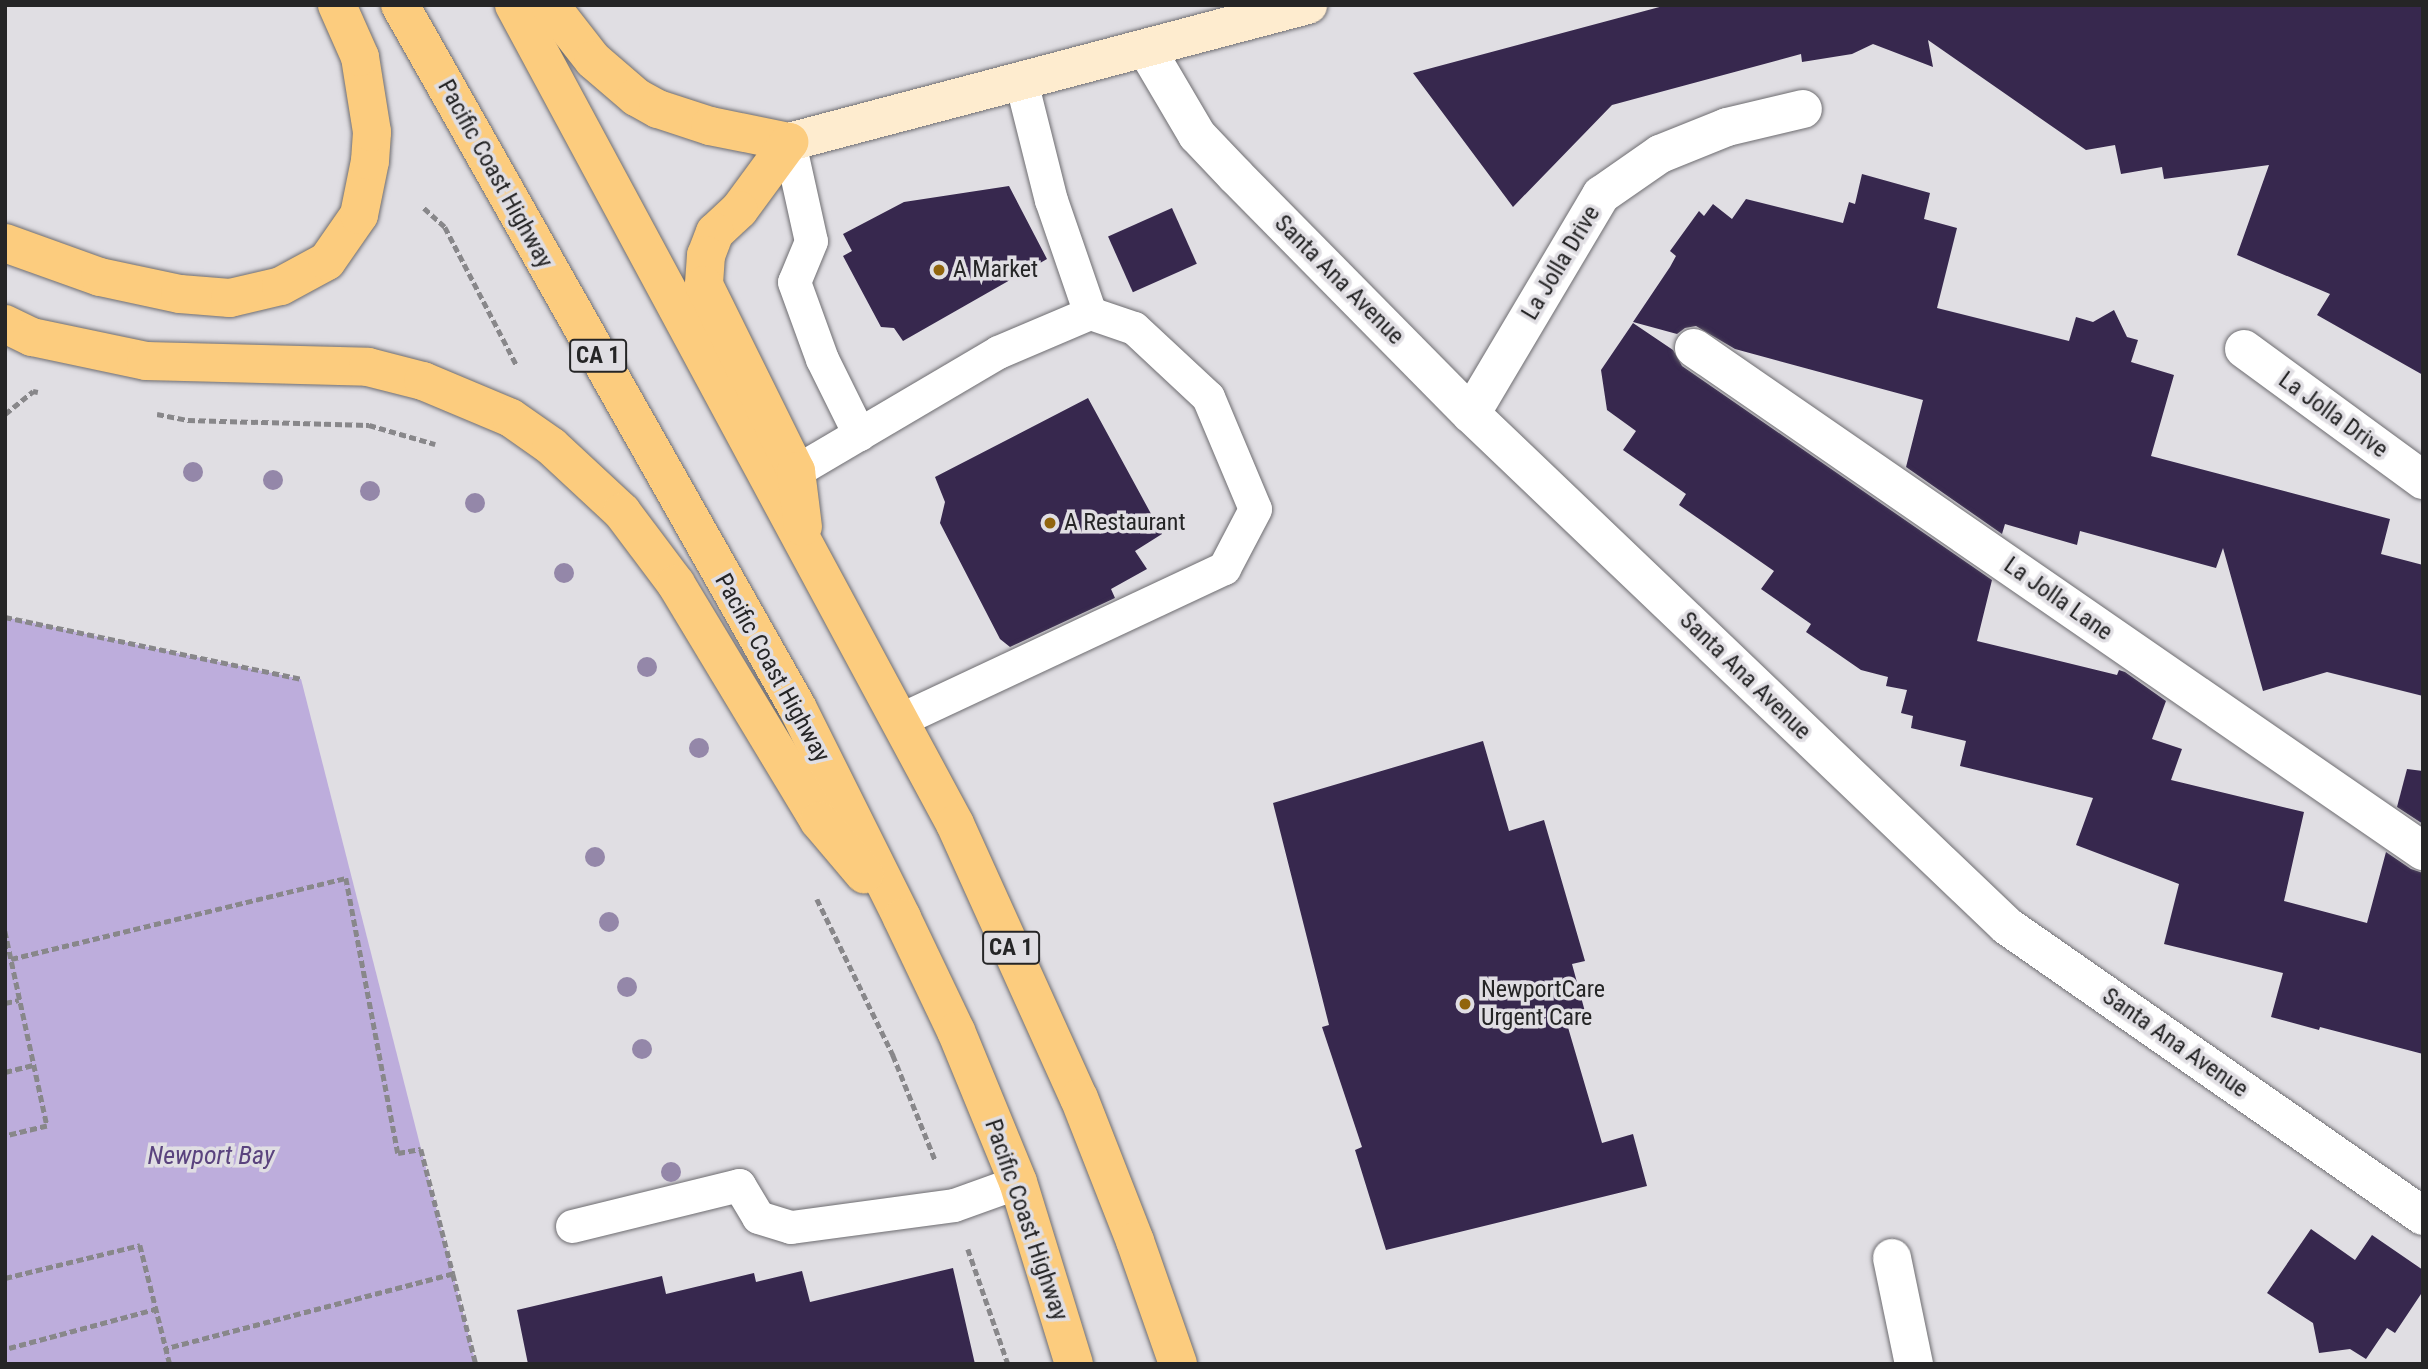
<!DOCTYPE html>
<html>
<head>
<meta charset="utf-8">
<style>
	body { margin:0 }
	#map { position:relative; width:2428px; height:1369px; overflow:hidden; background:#e0dee3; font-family:"Roboto Condensed",sans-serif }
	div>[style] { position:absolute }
	.water>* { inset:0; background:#bdaddc }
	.building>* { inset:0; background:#37284e; transform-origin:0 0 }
	.path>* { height:4.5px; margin-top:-2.25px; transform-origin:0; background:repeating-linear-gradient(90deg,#88878a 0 7px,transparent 0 10.5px) }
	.roads { filter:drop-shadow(0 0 2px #6e6d71) drop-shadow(0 0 2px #6e6d71) }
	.service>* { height:33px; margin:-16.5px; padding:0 16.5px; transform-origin:16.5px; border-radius:16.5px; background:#fff }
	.minor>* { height:38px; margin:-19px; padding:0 19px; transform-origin:19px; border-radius:19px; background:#fff }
	.secondary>* { height:38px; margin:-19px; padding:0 19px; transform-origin:19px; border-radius:19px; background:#feeccf }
	.trunk>* { height:38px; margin:-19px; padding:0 19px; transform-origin:19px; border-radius:19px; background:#fccc7e }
	.trees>* { width:20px; height:20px; margin:-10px; border-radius:50%; background:#9487a9 }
	.dots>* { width:19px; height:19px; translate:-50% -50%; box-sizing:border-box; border:4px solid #e0dee3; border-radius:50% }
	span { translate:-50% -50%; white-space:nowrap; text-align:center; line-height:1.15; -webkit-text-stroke:7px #e0dee3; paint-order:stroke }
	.shield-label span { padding:2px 5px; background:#e0dee3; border:2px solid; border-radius:5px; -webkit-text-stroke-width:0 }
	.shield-label { font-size:23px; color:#252526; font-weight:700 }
	.street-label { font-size:24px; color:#252526 }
	.poi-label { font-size:24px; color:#252526 }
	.left { translate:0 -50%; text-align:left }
	.water-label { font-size:26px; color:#5a437e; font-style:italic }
	.frame { position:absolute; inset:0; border:7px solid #252526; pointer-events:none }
</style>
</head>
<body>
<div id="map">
	<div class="water">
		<i style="clip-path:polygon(5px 617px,301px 679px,476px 1364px,5px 1364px)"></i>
	</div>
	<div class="building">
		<i style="clip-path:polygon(1667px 5px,2423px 5px,2423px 375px,2317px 315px,2330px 294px,2237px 255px,2269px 165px,2164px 179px,2162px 167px,2121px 174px,2115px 145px,2086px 150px,1928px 40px,1933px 67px,1873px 44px,1852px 54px,1802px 62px,1801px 54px,1612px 105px,1513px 207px,1413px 73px)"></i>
		<i style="clip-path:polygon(1862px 174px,1930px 193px,1924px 219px,1957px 228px,1937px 308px,2069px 341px,2076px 317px,2093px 322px,2114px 310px,2127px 337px,2138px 340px,2131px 362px,2174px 375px,2151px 456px,2390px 519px,2381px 554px,2423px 565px,2423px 696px,2327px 672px,2263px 691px,2223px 548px,2216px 568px,2080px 531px,2077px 545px,2005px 524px,2002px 534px,1906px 467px,1923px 400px,1735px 349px,1696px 326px,1685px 328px,1677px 334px,1633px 322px,1670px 267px,1676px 256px,1670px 251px,1699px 211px,1704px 216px,1713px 204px,1732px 219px,1746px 199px,1843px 223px,1849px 202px,1855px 204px)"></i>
		<i style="clip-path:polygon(1009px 186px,1047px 259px,903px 341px,894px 328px,881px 327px,843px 256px,852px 251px,843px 234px,904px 202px)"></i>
		<i style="left:1172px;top:208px;width:61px;height:70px;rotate:66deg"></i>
		<i style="clip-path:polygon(1633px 323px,1673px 350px,1682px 366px,1992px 580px,1977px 641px,2117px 675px,2119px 670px,2125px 672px,2166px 701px,2152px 739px,2182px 749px,2171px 780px,2304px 812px,2284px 901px,2367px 923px,2386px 852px,2411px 869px,2423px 873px,2423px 1054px,2320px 1027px,2319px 1030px,2271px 1017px,2283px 973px,2164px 944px,2179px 884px,2076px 845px,2093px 798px,1960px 766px,1966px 741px,1911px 728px,1913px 716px,1901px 713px,1907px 690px,1886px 686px,1888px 677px,1861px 670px,1806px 632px,1811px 624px,1761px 589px,1774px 571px,1679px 505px,1686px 494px,1623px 450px,1636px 431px,1607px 410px,1601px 370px)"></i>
		<i style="clip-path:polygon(1088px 398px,1162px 534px,1135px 551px,1147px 569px,1111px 589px,1115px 598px,1010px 647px,1000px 639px,940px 523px,945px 502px,935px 477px)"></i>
		<i style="clip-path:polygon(1483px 741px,1509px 831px,1544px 820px,1585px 961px,1572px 964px,1587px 1019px,1567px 1024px,1602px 1143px,1633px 1134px,1647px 1186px,1386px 1250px,1355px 1150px,1362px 1147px,1322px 1027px,1329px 1025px,1273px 803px)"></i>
		<i style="clip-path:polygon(2407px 769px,2423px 771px,2423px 824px,2397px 807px)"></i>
		<i style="clip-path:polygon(2311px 1229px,2355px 1260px,2372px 1235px,2423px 1270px,2423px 1291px,2395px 1333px,2387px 1328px,2366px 1359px,2350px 1349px,2319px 1353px,2313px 1323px,2267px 1293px)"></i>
		<i style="clip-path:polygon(953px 1268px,975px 1364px,528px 1364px,517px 1310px,662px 1276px,666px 1294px,754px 1273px,756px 1282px,802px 1271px,810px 1302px)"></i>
	</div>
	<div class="path">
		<i style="left:424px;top:208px;width:28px;rotate:42deg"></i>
		<i style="left:445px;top:227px;width:157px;rotate:62.6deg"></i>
		<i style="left:5px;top:414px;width:36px;rotate:-39deg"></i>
		<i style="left:33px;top:391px;width:5px;rotate:11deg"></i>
		<i style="left:157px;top:414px;width:32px;rotate:11deg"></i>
		<i style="left:188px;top:420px;width:181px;rotate:1.6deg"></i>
		<i style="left:369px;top:425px;width:69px;rotate:16.1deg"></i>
		<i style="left:5px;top:617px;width:302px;rotate:11.8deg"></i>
		<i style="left:817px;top:899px;width:174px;rotate:64deg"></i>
		<i style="left:893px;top:1055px;width:115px;rotate:68.1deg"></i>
		<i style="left:5px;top:931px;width:199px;rotate:77.8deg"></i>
		<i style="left:47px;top:1126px;width:43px;rotate:166.6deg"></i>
		<i style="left:11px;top:959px;width:345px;rotate:-13.6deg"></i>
		<i style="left:346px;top:878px;width:280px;rotate:79.3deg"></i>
		<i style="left:398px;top:1153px;width:23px;rotate:-10deg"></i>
		<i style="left:421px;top:1149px;width:129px;rotate:75.6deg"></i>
		<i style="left:453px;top:1274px;width:297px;rotate:165.4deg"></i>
		<i style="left:5px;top:1003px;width:14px;rotate:-12deg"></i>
		<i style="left:5px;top:1072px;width:30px;rotate:-14deg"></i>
		<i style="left:968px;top:1249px;width:122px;rotate:70.8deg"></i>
		<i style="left:453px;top:1274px;width:93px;rotate:75.7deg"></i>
		<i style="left:5px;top:1278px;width:139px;rotate:-13.7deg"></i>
		<i style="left:140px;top:1245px;width:123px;rotate:75.9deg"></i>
		<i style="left:9px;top:1348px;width:152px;rotate:-14.9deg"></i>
	</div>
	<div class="roads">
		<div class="service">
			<i style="left:1021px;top:81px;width:123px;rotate:75.9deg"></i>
			<i style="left:1051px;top:200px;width:120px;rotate:71deg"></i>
			<i style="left:789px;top:142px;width:101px;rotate:77.5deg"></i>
			<i style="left:811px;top:241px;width:44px;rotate:112.5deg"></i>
			<i style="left:794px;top:282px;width:82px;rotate:70deg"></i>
			<i style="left:822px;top:359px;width:84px;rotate:63.7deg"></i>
			<i style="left:796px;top:471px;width:234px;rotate:-30.5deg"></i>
			<i style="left:998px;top:352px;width:100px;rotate:-23deg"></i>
			<i style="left:1090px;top:313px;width:46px;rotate:18.8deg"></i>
			<i style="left:1134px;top:328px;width:101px;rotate:43deg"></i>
			<i style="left:1208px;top:397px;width:121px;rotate:67.2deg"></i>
			<i style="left:1255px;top:509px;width:67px;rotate:117.7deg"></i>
			<i style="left:1224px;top:568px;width:359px;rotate:154.9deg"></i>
			<i style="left:572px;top:1226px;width:172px;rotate:-13.8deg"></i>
			<i style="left:739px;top:1185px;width:37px;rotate:59deg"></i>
			<i style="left:758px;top:1217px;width:34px;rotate:17deg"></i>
			<i style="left:791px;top:1227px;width:164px;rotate:-7.7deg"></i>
			<i style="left:954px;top:1205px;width:68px;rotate:-19.8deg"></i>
		</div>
		<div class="minor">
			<i style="left:1147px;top:50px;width:99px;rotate:59.5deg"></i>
			<i style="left:1197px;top:135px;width:57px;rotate:46.4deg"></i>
			<i style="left:1236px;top:176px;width:334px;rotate:45.4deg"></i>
			<i style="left:1471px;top:414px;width:741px;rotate:43.69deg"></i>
			<i style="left:2007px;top:926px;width:507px;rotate:34.88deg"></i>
			<i style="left:1694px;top:348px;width:886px;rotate:34.61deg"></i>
			<i style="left:2244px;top:349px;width:222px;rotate:36.2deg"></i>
			<i style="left:1471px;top:414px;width:255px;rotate:-59.3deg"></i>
			<i style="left:1601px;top:195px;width:72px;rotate:-34.8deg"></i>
			<i style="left:1660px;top:154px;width:72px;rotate:-21.9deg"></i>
			<i style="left:1727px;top:127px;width:78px;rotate:-13.3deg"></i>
			<i style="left:1892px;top:1258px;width:108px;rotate:78.3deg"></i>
		</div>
		<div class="secondary">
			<i style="left:789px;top:142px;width:537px;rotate:-14.79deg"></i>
		</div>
		<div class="trunk">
			<i style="left:400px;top:5px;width:806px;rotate:60.51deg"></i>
			<i style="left:797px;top:707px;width:236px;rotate:63.5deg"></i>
			<i style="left:902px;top:918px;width:125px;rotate:64.5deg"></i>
			<i style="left:956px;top:1031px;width:163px;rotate:67.7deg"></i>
			<i style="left:1018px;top:1182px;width:190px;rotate:72.9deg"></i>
			<i style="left:514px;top:5px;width:930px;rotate:61.7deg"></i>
			<i style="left:955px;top:824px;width:301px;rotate:65.7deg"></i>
			<i style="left:1079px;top:1098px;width:154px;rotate:68.6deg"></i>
			<i style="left:1135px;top:1241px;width:130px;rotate:70.7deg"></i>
			<i style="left:550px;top:5px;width:70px;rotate:52deg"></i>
			<i style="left:593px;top:60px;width:57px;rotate:40.7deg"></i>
			<i style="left:636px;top:97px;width:25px;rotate:29deg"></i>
			<i style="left:658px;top:109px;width:55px;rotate:18.1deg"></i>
			<i style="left:710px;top:126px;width:81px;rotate:11.4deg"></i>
			<i style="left:789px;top:142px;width:84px;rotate:126.3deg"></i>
			<i style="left:739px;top:210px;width:33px;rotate:137deg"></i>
			<i style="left:715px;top:232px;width:25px;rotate:111deg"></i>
			<i style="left:706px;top:255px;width:30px;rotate:94deg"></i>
			<i style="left:704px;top:285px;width:208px;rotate:63.7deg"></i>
			<i style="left:796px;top:471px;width:56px;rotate:82.9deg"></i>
			<i style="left:5px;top:243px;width:101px;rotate:19.7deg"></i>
			<i style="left:100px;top:277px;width:82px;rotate:12deg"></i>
			<i style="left:180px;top:294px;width:50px;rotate:4.6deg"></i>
			<i style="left:230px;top:298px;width:52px;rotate:-13.2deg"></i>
			<i style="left:281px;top:286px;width:52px;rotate:-28.5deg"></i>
			<i style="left:327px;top:261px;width:56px;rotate:-55.2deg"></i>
			<i style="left:359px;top:215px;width:55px;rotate:-78.5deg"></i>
			<i style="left:370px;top:161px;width:29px;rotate:-86deg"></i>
			<i style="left:372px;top:132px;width:76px;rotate:-99.1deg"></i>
			<i style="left:360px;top:57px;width:57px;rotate:-113.9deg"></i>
			<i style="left:5px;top:324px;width:30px;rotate:26deg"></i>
			<i style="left:32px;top:337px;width:116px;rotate:11.9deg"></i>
			<i style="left:146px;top:361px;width:222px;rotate:1.5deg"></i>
			<i style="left:368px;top:367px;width:57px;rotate:14.3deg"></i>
			<i style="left:423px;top:381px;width:95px;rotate:22.8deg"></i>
			<i style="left:511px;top:418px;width:49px;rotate:35deg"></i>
			<i style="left:551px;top:446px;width:97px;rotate:42.9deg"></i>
			<i style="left:622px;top:512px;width:90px;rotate:53.1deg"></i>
			<i style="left:676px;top:584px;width:277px;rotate:58.9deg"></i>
			<i style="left:819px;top:821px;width:70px;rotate:49.7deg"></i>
		</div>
	</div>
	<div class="trees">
		<i style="left:193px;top:472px"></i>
		<i style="left:273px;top:480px"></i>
		<i style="left:370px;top:491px"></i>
		<i style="left:475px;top:503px"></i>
		<i style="left:564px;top:573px"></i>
		<i style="left:647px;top:667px"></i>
		<i style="left:699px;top:748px"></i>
		<i style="left:595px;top:857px"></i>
		<i style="left:609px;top:922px"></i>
		<i style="left:627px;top:987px"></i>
		<i style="left:642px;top:1049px"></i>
		<i style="left:671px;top:1172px"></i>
	</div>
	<div class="dots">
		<i style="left:939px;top:270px;background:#91650e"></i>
		<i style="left:1050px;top:523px;background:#91650e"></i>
		<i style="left:1465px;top:1004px;background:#91650e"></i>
	</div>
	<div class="shield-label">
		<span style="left:598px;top:356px">CA 1</span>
		<span style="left:1011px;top:948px">CA 1</span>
	</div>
	<div class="street-label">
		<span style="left:495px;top:174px;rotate:61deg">Pacific Coast Highway</span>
		<span style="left:1561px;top:263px;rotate:-59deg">La Jolla Drive</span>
		<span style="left:1339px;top:280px;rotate:45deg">Santa Ana Avenue</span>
		<span style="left:2333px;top:415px;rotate:36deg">La Jolla Drive</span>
		<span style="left:2058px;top:599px;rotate:35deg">La Jolla Lane</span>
		<span style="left:772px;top:668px;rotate:61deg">Pacific Coast Highway</span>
		<span style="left:1745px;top:676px;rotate:44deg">Santa Ana Avenue</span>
		<span style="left:2175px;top:1043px;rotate:35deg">Santa Ana Avenue</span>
		<span style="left:1026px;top:1220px;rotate:71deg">Pacific Coast Highway</span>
	</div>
	<div class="poi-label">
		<span class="left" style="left:953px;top:270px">A Market</span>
		<span class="left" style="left:1064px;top:523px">A Restaurant</span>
		<span class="left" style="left:1481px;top:1004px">NewportCare<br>Urgent Care</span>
	</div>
	<div class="water-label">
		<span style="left:211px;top:1156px">Newport Bay</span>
	</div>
	<div class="frame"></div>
</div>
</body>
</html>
